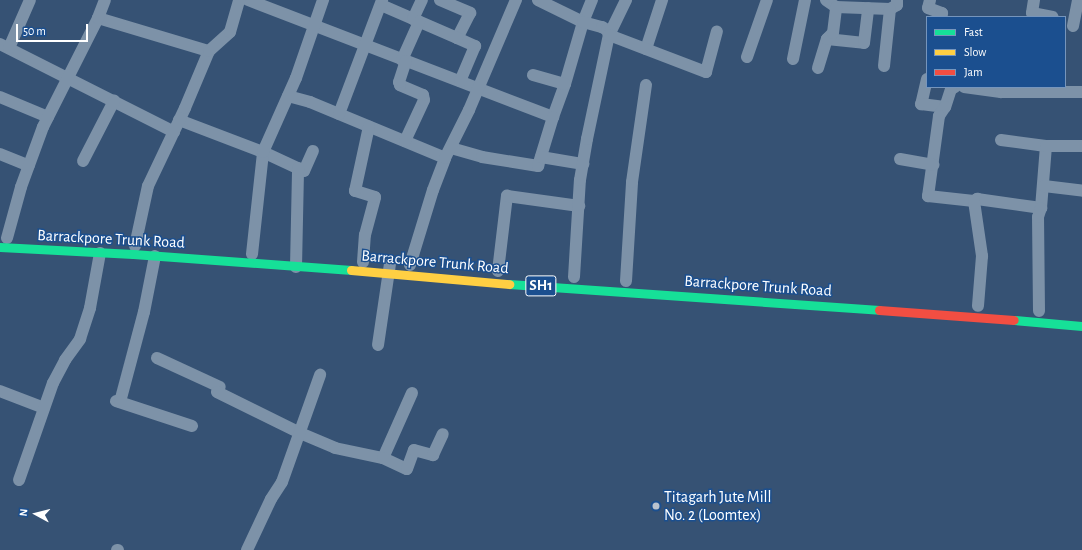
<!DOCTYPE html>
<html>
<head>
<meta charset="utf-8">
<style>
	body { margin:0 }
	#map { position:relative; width:1082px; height:550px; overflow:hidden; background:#365274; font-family:"Alegreya Sans",sans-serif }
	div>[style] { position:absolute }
	.street>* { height:12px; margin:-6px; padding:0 6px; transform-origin:6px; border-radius:6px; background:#7d92a8 }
	.fast>* { height:9px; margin:-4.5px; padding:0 4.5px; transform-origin:4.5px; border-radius:4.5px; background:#16e098 }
	.slow>* { height:9px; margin:-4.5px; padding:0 4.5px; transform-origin:4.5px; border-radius:4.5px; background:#ffcf43 }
	.jam>* { height:9px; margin:-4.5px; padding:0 4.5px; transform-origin:4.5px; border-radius:4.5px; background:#f24e42 }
	.dots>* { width:11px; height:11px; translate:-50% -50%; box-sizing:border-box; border:2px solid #1b4f8f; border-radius:50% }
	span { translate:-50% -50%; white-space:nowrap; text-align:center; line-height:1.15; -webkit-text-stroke:3px #1b4f8f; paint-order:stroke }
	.shield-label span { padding:1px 3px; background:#1b4f8f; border:1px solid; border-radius:3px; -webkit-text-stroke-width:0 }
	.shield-label { font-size:15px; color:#fff; font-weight:700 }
	.street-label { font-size:16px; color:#fff }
	.poi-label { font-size:16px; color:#fff }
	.left { translate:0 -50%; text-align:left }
	.legend { position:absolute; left:926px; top:16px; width:140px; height:72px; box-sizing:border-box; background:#1b4f8f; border:1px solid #7695bc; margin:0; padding:5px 7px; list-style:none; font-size:12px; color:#fff }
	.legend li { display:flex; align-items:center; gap:8px; height:20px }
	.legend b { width:20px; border:1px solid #7695bc }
	.north { position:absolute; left:16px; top:494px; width:40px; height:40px; -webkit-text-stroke:3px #1b4f8f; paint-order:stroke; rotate:277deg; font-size:11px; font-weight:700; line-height:16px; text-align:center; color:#fff }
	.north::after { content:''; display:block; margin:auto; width:14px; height:18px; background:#fff; clip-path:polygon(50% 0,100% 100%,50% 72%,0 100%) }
	.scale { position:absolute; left:16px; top:24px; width:72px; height:18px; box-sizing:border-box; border:2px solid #fff; border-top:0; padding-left:5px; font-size:12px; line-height:14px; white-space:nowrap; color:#fff; -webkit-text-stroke:3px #1b4f8f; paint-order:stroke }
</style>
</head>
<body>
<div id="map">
	<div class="street">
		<i style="left:248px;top:0;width:327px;rotate:21deg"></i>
		<i style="left:553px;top:117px;width:35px;rotate:-70deg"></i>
		<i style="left:565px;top:84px;width:65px;rotate:-73.8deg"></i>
		<i style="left:583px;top:22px;width:24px;rotate:-68deg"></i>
		<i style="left:440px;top:0;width:33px;rotate:23deg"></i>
		<i style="left:470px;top:13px;width:28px;rotate:117deg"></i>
		<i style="left:457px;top:38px;width:20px;rotate:24deg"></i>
		<i style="left:475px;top:46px;width:38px;rotate:113deg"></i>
		<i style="left:538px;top:0;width:50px;rotate:26.1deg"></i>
		<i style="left:583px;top:22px;width:20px;rotate:15deg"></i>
		<i style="left:602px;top:27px;width:6px;rotate:31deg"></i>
		<i style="left:607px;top:30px;width:5px;rotate:68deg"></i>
		<i style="left:609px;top:35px;width:39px;rotate:-64deg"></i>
		<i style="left:826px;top:0;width:12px;rotate:35deg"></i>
		<i style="left:836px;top:7px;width:54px;rotate:2.1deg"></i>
		<i style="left:890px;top:9px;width:8px;rotate:-30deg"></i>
		<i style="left:897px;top:5px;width:5px;rotate:-90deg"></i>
		<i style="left:930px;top:0;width:8px;rotate:104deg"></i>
		<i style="left:928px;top:8px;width:15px;rotate:20deg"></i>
		<i style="left:942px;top:13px;width:4px;rotate:104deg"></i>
		<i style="left:1034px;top:0;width:13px;rotate:99deg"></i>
		<i style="left:1032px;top:13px;width:21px;rotate:11deg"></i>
		<i style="left:381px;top:5px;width:83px;rotate:23.5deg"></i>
		<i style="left:98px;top:18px;width:116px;rotate:16.6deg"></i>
		<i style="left:413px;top:19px;width:21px;rotate:-65deg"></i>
		<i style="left:1073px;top:26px;width:26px;rotate:-79deg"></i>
		<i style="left:827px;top:39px;width:37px;rotate:6deg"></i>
		<i style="left:864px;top:43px;width:35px;rotate:-83deg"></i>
		<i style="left:0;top:44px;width:195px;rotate:26.8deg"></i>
		<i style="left:9px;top:48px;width:52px;rotate:-66.4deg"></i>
		<i style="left:646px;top:49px;width:52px;rotate:-71.9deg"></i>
		<i style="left:747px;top:57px;width:60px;rotate:-70.7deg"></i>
		<i style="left:793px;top:59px;width:60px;rotate:-78.5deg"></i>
		<i style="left:402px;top:60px;width:42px;rotate:-65.9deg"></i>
		<i style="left:884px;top:66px;width:57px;rotate:-84deg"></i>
		<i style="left:818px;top:68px;width:30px;rotate:-73deg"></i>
		<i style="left:827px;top:39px;width:8px;rotate:-45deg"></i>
		<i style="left:833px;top:33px;width:26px;rotate:-83deg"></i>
		<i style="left:533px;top:75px;width:33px;rotate:16deg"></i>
		<i style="left:927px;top:79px;width:26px;rotate:103deg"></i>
		<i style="left:921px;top:104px;width:24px;rotate:7deg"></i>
		<i style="left:955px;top:87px;width:4px;rotate:153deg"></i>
		<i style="left:951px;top:89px;width:19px;rotate:108deg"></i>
		<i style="left:945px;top:107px;width:11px;rotate:124deg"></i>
		<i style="left:939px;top:116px;width:81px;rotate:97.8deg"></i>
		<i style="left:928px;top:196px;width:46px;rotate:6.2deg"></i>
		<i style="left:974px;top:201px;width:4px;rotate:-34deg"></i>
		<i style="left:977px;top:199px;width:65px;rotate:8deg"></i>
		<i style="left:1041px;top:208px;width:62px;rotate:-85.4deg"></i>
		<i style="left:964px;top:87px;width:37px;rotate:8deg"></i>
		<i style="left:1001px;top:92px;width:81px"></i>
		<i style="left:288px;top:96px;width:23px;rotate:15deg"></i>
		<i style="left:310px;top:102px;width:146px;rotate:22.5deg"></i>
		<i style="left:0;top:97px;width:52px;rotate:22.6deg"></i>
		<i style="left:339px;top:114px;width:122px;rotate:-69.3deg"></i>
		<i style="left:179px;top:120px;width:90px;rotate:20.9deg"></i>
		<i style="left:263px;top:152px;width:45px;rotate:24.9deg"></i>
		<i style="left:304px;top:171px;width:22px;rotate:-66deg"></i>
		<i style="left:1001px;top:140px;width:45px;rotate:7.6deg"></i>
		<i style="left:1046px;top:146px;width:36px"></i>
		<i style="left:405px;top:141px;width:45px;rotate:-65.1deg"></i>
		<i style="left:424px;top:100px;width:5px;rotate:-101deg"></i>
		<i style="left:423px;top:95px;width:25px;rotate:-157deg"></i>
		<i style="left:400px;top:85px;width:3px;rotate:-108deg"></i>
		<i style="left:399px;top:82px;width:22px;rotate:-72deg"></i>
		<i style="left:451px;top:148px;width:32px;rotate:16deg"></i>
		<i style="left:482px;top:157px;width:57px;rotate:9.1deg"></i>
		<i style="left:538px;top:166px;width:51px;rotate:-73deg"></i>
		<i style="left:0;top:154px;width:31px;rotate:22deg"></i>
		<i style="left:541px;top:157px;width:43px;rotate:9.5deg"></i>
		<i style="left:900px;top:159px;width:34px;rotate:10deg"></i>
		<i style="left:83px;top:161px;width:68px;rotate:-62.7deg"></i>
		<i style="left:1044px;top:186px;width:38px;rotate:7deg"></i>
		<i style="left:974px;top:201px;width:56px;rotate:81.7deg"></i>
		<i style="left:982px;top:256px;width:50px;rotate:94.6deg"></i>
		<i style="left:7px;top:238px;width:53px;rotate:-74.6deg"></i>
		<i style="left:21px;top:187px;width:64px;rotate:-69.9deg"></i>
		<i style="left:43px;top:127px;width:122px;rotate:-63.2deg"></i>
		<i style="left:98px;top:18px;width:19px;rotate:-69deg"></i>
		<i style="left:135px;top:246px;width:61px;rotate:-77.8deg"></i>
		<i style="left:148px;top:186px;width:86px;rotate:-64.6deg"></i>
		<i style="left:185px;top:108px;width:62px;rotate:-67.2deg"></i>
		<i style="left:209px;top:51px;width:28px;rotate:-42deg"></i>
		<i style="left:230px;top:32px;width:33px;rotate:-74deg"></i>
		<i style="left:252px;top:254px;width:103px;rotate:-83.8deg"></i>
		<i style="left:263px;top:152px;width:81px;rotate:-66deg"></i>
		<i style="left:296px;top:78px;width:83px;rotate:-70.9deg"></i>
		<i style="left:363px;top:262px;width:27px;rotate:-86deg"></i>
		<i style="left:365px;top:235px;width:39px;rotate:-75deg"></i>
		<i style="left:375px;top:197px;width:21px;rotate:-163deg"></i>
		<i style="left:355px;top:191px;width:66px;rotate:-77.8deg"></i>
		<i style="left:410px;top:265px;width:78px;rotate:-73deg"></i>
		<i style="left:433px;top:190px;width:34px;rotate:-69deg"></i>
		<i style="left:445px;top:158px;width:54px;rotate:-63.4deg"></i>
		<i style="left:469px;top:110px;width:120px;rotate:-66.9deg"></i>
		<i style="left:296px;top:267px;width:99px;rotate:-88.8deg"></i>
		<i style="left:498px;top:271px;width:76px;rotate:-83.2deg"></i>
		<i style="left:507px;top:196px;width:73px;rotate:7.9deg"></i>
		<i style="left:574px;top:277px;width:97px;rotate:-86.5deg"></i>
		<i style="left:580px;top:180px;width:42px;rotate:-80.3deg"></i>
		<i style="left:587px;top:139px;width:106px;rotate:-78.1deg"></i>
		<i style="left:609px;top:35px;width:104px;rotate:20.9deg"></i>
		<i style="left:706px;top:72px;width:42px;rotate:-75deg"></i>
		<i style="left:626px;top:281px;width:99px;rotate:-86.5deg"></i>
		<i style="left:632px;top:182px;width:98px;rotate:-81.8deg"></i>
		<i style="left:1039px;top:311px;width:94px;rotate:-90.6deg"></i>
		<i style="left:1038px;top:217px;width:9px;rotate:-72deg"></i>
		<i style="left:378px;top:345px;width:82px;rotate:-81.6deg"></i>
		<i style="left:157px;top:358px;width:69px;rotate:24.7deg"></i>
		<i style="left:0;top:391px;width:47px;rotate:21.1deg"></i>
		<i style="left:217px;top:392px;width:93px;rotate:26.3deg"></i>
		<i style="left:300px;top:433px;width:38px;rotate:23deg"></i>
		<i style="left:335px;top:448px;width:49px;rotate:11.8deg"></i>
		<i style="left:412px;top:393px;width:71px;rotate:114deg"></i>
		<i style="left:383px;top:458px;width:26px;rotate:25deg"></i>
		<i style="left:407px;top:469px;width:20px;rotate:-70deg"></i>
		<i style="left:414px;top:450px;width:20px;rotate:15deg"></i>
		<i style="left:433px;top:455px;width:23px;rotate:-65deg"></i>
		<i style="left:116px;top:401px;width:80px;rotate:18.2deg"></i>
		<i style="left:120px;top:402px;width:93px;rotate:-75.1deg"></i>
		<i style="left:144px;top:312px;width:57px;rotate:-78.9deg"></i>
		<i style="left:19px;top:480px;width:103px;rotate:-70.7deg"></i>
		<i style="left:53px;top:383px;width:26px;rotate:-62deg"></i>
		<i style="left:65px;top:360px;width:26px;rotate:-54deg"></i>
		<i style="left:80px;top:339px;width:33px;rotate:-72deg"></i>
		<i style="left:90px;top:308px;width:56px;rotate:-79.7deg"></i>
		<i style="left:117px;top:550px;width:1px"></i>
		<i style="left:247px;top:550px;width:56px;rotate:-64.8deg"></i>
		<i style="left:271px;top:499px;width:20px;rotate:-57deg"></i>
		<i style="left:282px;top:482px;width:114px;rotate:-70.4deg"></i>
	</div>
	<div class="fast">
		<i style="left:0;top:247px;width:133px;rotate:3deg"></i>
		<i style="left:133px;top:254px;width:219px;rotate:4.2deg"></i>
		<i style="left:509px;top:284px;width:371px;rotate:4deg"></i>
		<i style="left:1014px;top:320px;width:68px;rotate:5deg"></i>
	</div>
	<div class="slow">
		<i style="left:351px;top:270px;width:159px;rotate:5.1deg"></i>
	</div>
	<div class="jam">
		<i style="left:879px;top:310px;width:135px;rotate:4.2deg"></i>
	</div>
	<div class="dots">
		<i style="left:656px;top:506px;background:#b9c2ce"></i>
	</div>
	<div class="shield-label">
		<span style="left:541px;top:286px">SH1</span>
	</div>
	<div class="street-label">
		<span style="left:111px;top:239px;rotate:3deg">Barrackpore Trunk Road</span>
		<span style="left:435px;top:262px;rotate:5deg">Barrackpore Trunk Road</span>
		<span style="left:758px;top:286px;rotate:4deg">Barrackpore Trunk Road</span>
	</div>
	<div class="poi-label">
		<span class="left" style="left:664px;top:506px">Titagarh Jute Mill<br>No. 2 (Loomtex)</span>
	</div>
	<ul class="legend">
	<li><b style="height:5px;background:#16e098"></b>Fast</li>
	<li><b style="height:5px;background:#ffcf43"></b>Slow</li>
	<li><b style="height:5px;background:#f24e42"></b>Jam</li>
	</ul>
	<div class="north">N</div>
	<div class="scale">50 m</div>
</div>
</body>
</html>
